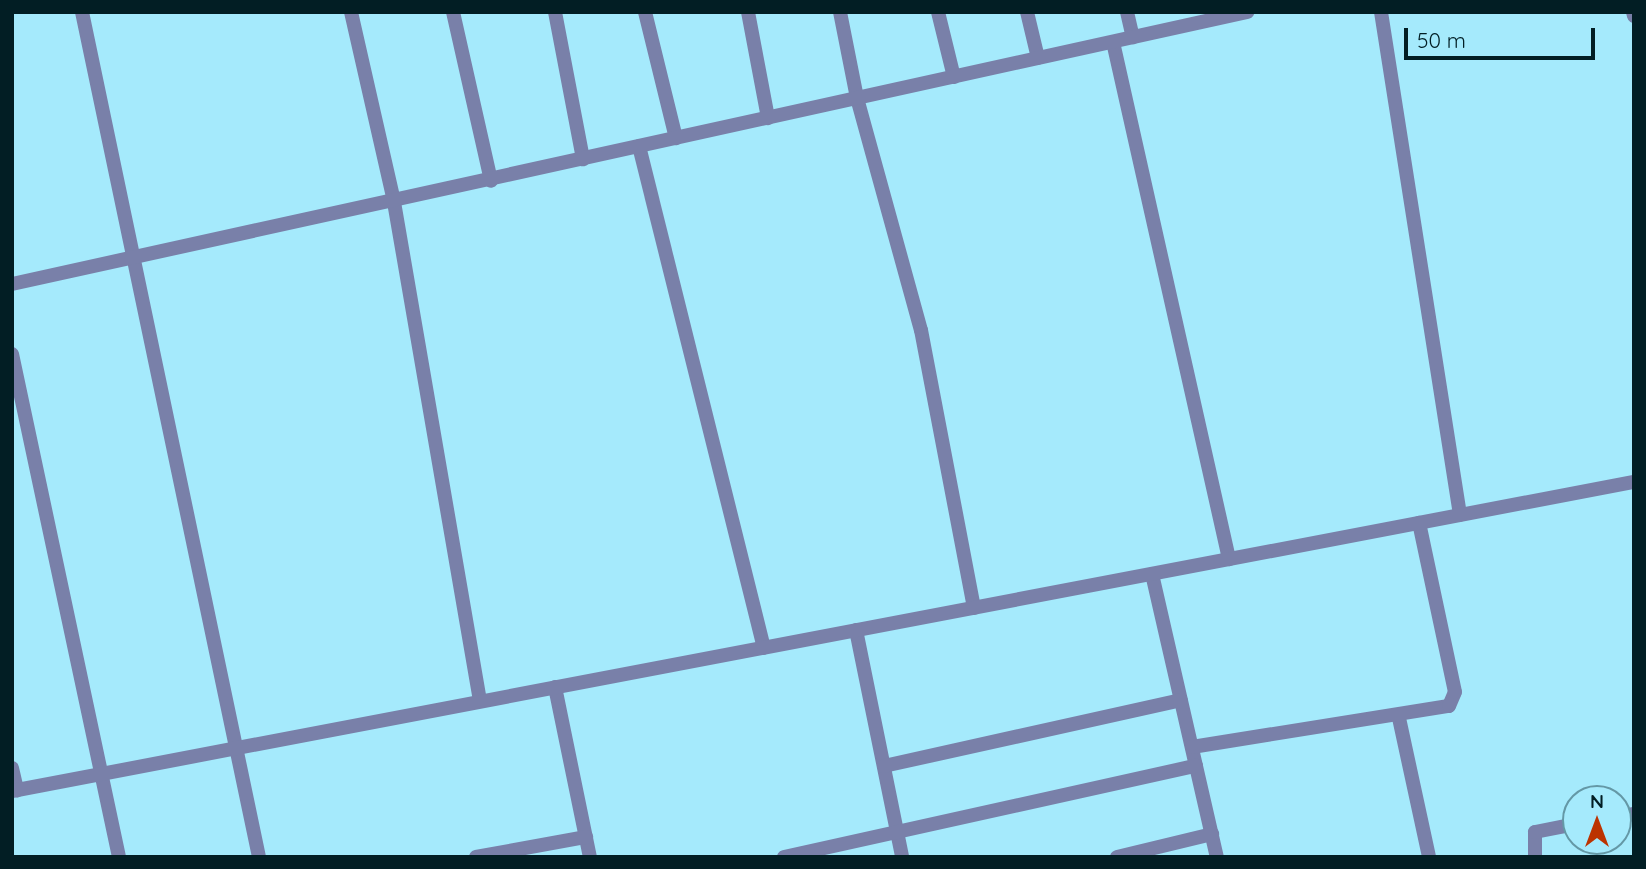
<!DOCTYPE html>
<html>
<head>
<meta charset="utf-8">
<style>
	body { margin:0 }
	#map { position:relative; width:1646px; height:869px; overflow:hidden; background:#a5eafc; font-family:Quicksand,sans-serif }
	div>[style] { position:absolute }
	.minor>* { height:14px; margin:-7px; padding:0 7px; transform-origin:7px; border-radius:7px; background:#7980a9 }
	span { translate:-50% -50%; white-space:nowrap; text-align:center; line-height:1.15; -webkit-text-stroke:6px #a5eafc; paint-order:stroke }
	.frame { position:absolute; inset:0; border:14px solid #021e24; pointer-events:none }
	.north { position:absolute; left:1562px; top:785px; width:70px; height:70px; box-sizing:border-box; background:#a5eafc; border:2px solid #6498a6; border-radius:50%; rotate:0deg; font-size:19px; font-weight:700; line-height:28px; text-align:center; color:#021e24 }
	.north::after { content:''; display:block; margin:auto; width:24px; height:32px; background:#bc3300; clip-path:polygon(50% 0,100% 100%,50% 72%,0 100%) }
	.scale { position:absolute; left:1404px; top:28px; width:191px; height:32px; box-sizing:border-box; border:4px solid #021e24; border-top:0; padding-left:9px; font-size:21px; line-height:24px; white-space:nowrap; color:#021e24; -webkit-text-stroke:5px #a5eafc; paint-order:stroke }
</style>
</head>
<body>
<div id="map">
	<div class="minor">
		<i style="left:82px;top:12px;width:863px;rotate:78.17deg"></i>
		<i style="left:351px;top:12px;width:195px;rotate:77.2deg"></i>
		<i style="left:394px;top:202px;width:506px;rotate:80.22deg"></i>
		<i style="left:453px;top:12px;width:173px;rotate:77.3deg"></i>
		<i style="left:555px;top:12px;width:150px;rotate:79.2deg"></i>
		<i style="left:645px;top:12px;width:130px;rotate:76.2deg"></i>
		<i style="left:748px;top:12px;width:108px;rotate:79.3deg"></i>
		<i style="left:840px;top:12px;width:88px;rotate:78.8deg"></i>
		<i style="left:857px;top:98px;width:241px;rotate:74.6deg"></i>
		<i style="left:921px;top:330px;width:283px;rotate:79.2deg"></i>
		<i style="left:938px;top:12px;width:67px;rotate:76.2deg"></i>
		<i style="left:1027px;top:12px;width:47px;rotate:76.6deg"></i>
		<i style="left:1127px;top:12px;width:26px;rotate:77deg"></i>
		<i style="left:1381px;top:12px;width:509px;rotate:81.07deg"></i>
		<i style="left:1633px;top:12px;width:4px;rotate:76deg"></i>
		<i style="left:1113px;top:42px;width:530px;rotate:77.35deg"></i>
		<i style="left:639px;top:146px;width:517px;rotate:76.02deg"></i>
		<i style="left:12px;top:284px;width:1265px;rotate:-12.42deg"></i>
		<i style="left:12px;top:354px;width:514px;rotate:77.99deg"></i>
		<i style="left:1152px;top:574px;width:290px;rotate:77.1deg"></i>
		<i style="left:856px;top:630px;width:232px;rotate:78.5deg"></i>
		<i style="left:555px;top:687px;width:174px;rotate:78.4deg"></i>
		<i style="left:1399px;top:718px;width:142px;rotate:77.8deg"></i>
		<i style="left:1192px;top:747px;width:260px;rotate:-9.1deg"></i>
		<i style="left:1449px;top:706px;width:15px;rotate:-67deg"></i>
		<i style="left:1455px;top:692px;width:173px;rotate:-102deg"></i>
		<i style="left:884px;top:766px;width:304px;rotate:-12.5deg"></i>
		<i style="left:12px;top:768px;width:23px;rotate:77deg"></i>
		<i style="left:12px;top:791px;width:1651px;rotate:-10.79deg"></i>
		<i style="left:1618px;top:817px;width:16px;rotate:-11deg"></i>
		<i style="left:476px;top:857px;width:112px;rotate:-10.3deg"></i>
		<i style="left:784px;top:857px;width:422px;rotate:-12.5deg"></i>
		<i style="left:1117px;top:857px;width:98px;rotate:-13.6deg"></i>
		<i style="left:1535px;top:857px;width:25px;rotate:-90deg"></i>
		<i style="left:1535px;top:832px;width:42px;rotate:-11deg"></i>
	</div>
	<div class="frame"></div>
	<div class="north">N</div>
	<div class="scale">50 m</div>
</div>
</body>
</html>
